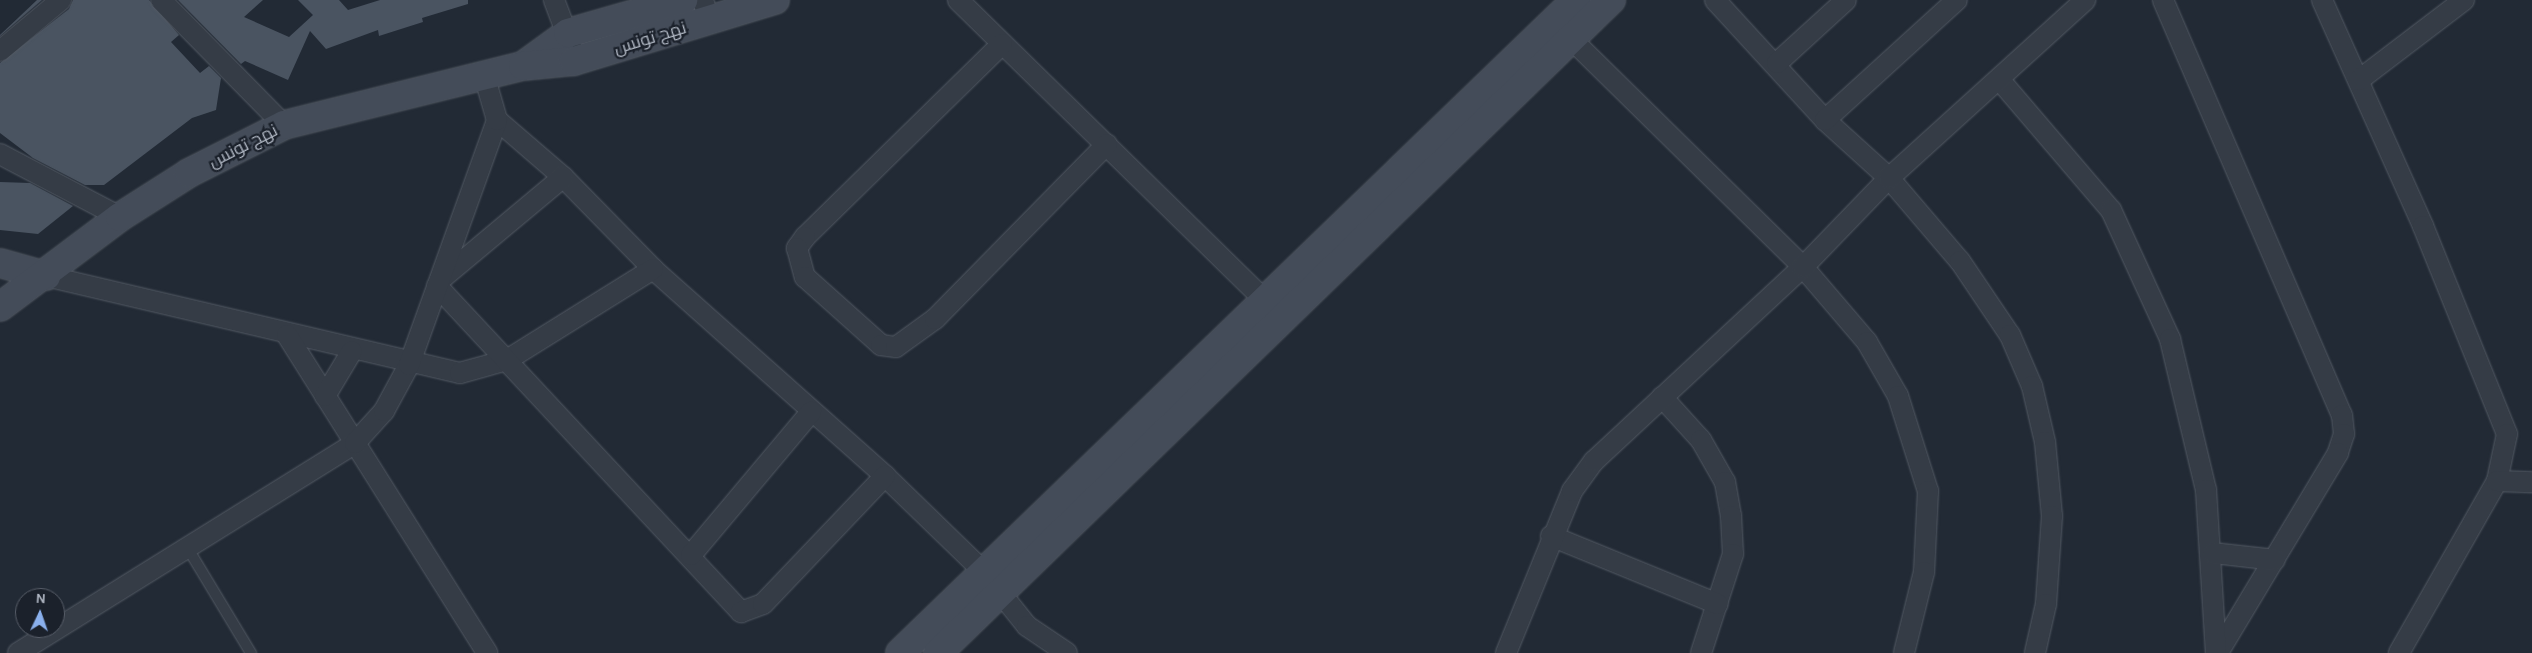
<!DOCTYPE html>
<html>
<head>
<meta charset="utf-8">
<style>
	body { margin:0 }
	#map { position:relative; width:2532px; height:653px; overflow:hidden; background:#222a35; font-family:Karla,Cairo,sans-serif }
	div>[style] { position:absolute }
	.building>* { inset:0; background:#4a5461 }
	.roads { filter:drop-shadow(0 0 1px #535a64) drop-shadow(0 0 1px #535a64) }
	.lane>* { height:10px; margin:-5px; padding:0 5px; transform-origin:5px; border-radius:5px; background:#353c46 }
	.street>* { height:20px; margin:-10px; padding:0 10px; transform-origin:10px; border-radius:10px; background:#353c46 }
	.secondary>* { height:28px; margin:-14px; padding:0 14px; transform-origin:14px; border-radius:14px; background:#444c59 }
	span { translate:-50% -50%; white-space:nowrap; text-align:center; line-height:1.15; -webkit-text-stroke:4.5px #1b212b; paint-order:stroke }
	.street-label { font-size:18px; color:#b0b7c3 }
	.north { position:absolute; left:15px; top:588px; width:50px; height:50px; box-sizing:border-box; background:#1b212b; border:1px solid #575d68; border-radius:50%; rotate:3deg; font-size:14px; font-weight:700; line-height:20px; text-align:center; color:#b0b7c3 }
	.north::after { content:''; display:block; margin:auto; width:18px; height:22px; background:#8ab0ed; clip-path:polygon(50% 0,100% 100%,50% 72%,0 100%) }
</style>
</head>
<body>
<div id="map">
	<div class="building">
		<i style="clip-path:polygon(37px 0,42px 0,0 36px,0 35px)"></i>
		<i style="clip-path:polygon(73px 0,149px 0,179px 35px,171px 42px,200px 73px,209px 66px,221px 78px,216px 110px,192px 118px,104px 185px,85px 185px,33px 158px,0 133px,0 63px,69px 9px)"></i>
		<i style="clip-path:polygon(178px 0,263px 0,244px 17px,289px 37px,313px 15px,298px 0,339px 0,348px 10px,380px 0,468px 0,468px 4px,422px 18px,423px 22px,379px 36px,378px 30px,326px 49px,310px 31px,288px 80px,245px 61px,241px 64px)"></i>
		<i style="clip-path:polygon(0 182px,30px 183px,73px 206px,38px 234px,0 230px)"></i>
	</div>
	<div class="roads">
		<div class="lane">
			<i style="left:187px;top:547px;width:124px;rotate:58.9deg"></i>
		</div>
		<div class="street">
			<i style="left:161px;top:0;width:175px;rotate:45.5deg"></i>
			<i style="left:554px;top:0;width:48px;rotate:69.3deg"></i>
			<i style="left:703px;top:0;width:21px;rotate:73deg"></i>
			<i style="left:958px;top:0;width:443px;rotate:44.4deg"></i>
			<i style="left:1715px;top:0;width:163px;rotate:47.5deg"></i>
			<i style="left:1825px;top:120px;width:86px;rotate:42.2deg"></i>
			<i style="left:1889px;top:178px;width:109px;rotate:49.5deg"></i>
			<i style="left:1960px;top:261px;width:89px;rotate:56deg"></i>
			<i style="left:2010px;top:335px;width:56px;rotate:66.7deg"></i>
			<i style="left:2032px;top:386px;width:57px;rotate:76.9deg"></i>
			<i style="left:2045px;top:442px;width:74px;rotate:84.6deg"></i>
			<i style="left:2052px;top:516px;width:88px;rotate:93.9deg"></i>
			<i style="left:2046px;top:604px;width:50px;rotate:102.7deg"></i>
			<i style="left:2163px;top:0;width:452px;rotate:66.7deg"></i>
			<i style="left:2342px;top:415px;width:19px;rotate:84deg"></i>
			<i style="left:2344px;top:434px;width:20px;rotate:108deg"></i>
			<i style="left:2338px;top:453px;width:233px;rotate:121deg"></i>
			<i style="left:2322px;top:0;width:248px;rotate:65.9deg"></i>
			<i style="left:2423px;top:226px;width:224px;rotate:68deg"></i>
			<i style="left:2507px;top:434px;width:48px;rotate:102deg"></i>
			<i style="left:2497px;top:481px;width:198px;rotate:119.7deg"></i>
			<i style="left:1562px;top:30px;width:338px;rotate:44.5deg"></i>
			<i style="left:1803px;top:267px;width:99px;rotate:49.5deg"></i>
			<i style="left:1867px;top:342px;width:62px;rotate:60.1deg"></i>
			<i style="left:1898px;top:396px;width:100px;rotate:72.5deg"></i>
			<i style="left:1928px;top:491px;width:81px;rotate:92.8deg"></i>
			<i style="left:1924px;top:572px;width:83px;rotate:103.9deg"></i>
			<i style="left:1002px;top:44px;width:276px;rotate:135.6deg"></i>
			<i style="left:805px;top:237px;width:14px;rotate:126deg"></i>
			<i style="left:797px;top:248px;width:30px;rotate:75deg"></i>
			<i style="left:805px;top:277px;width:102px;rotate:41.8deg"></i>
			<i style="left:881px;top:345px;width:15px;rotate:8deg"></i>
			<i style="left:896px;top:347px;width:48px;rotate:-35.7deg"></i>
			<i style="left:935px;top:319px;width:245px;rotate:-45.5deg"></i>
			<i style="left:0;top:51px;width:80px;rotate:-39.9deg"></i>
			<i style="left:1777px;top:63px;width:93px;rotate:-42.4deg"></i>
			<i style="left:1999px;top:79px;width:172px;rotate:49.5deg"></i>
			<i style="left:2111px;top:210px;width:142px;rotate:65.4deg"></i>
			<i style="left:2170px;top:339px;width:155px;rotate:76.6deg"></i>
			<i style="left:2206px;top:490px;width:163px;rotate:86.5deg"></i>
			<i style="left:2359px;top:80px;width:132px;rotate:-37.3deg"></i>
			<i style="left:497px;top:120px;width:87px;rotate:40.8deg"></i>
			<i style="left:563px;top:177px;width:129px;rotate:45.6deg"></i>
			<i style="left:653px;top:269px;width:311px;rotate:41.7deg"></i>
			<i style="left:885px;top:476px;width:136px;rotate:44.1deg"></i>
			<i style="left:983px;top:571px;width:70px;rotate:51.3deg"></i>
			<i style="left:1027px;top:626px;width:48px;rotate:34deg"></i>
			<i style="left:1825px;top:120px;width:178px;rotate:-42.3deg"></i>
			<i style="left:0;top:154px;width:136px;rotate:27.7deg"></i>
			<i style="left:46px;top:276px;width:425px;rotate:13.2deg"></i>
			<i style="left:460px;top:373px;width:49px;rotate:-15.5deg"></i>
			<i style="left:507px;top:360px;width:172px;rotate:-31.9deg"></i>
			<i style="left:440px;top:280px;width:160px;rotate:-39.9deg"></i>
			<i style="left:437px;top:286px;width:446px;rotate:47deg"></i>
			<i style="left:741px;top:612px;width:23px;rotate:-20deg"></i>
			<i style="left:763px;top:604px;width:177px;rotate:-46.4deg"></i>
			<i style="left:287px;top:335px;width:376px;rotate:57.8deg"></i>
			<i style="left:325px;top:396px;width:52px;rotate:-59deg"></i>
			<i style="left:1662px;top:397px;width:58px;rotate:47.8deg"></i>
			<i style="left:1701px;top:440px;width:48px;rotate:60.3deg"></i>
			<i style="left:1725px;top:482px;width:35px;rotate:80deg"></i>
			<i style="left:1731px;top:516px;width:38px;rotate:87deg"></i>
			<i style="left:1733px;top:554px;width:104px;rotate:107.9deg"></i>
			<i style="left:2497px;top:481px;width:35px;rotate:2deg"></i>
			<i style="left:1551px;top:536px;width:180px;rotate:22.2deg"></i>
			<i style="left:2213px;top:553px;width:62px;rotate:6.4deg"></i>
			<i style="left:691px;top:555px;width:187px;rotate:-50deg"></i>
			<i style="left:18px;top:653px;width:397px;rotate:-31.9deg"></i>
			<i style="left:355px;top:443px;width:43px;rotate:-47.8deg"></i>
			<i style="left:384px;top:411px;width:52px;rotate:-61.5deg"></i>
			<i style="left:409px;top:365px;width:260px;rotate:-70.2deg"></i>
			<i style="left:497px;top:120px;width:47px;rotate:-106.1deg"></i>
			<i style="left:1506px;top:653px;width:175px;rotate:-67.8deg"></i>
			<i style="left:1572px;top:491px;width:37px;rotate:-54deg"></i>
			<i style="left:1594px;top:461px;width:285px;rotate:-42.9deg"></i>
			<i style="left:1803px;top:267px;width:124px;rotate:-46deg"></i>
			<i style="left:1889px;top:178px;width:265px;rotate:-42.2deg"></i>
		</div>
		<div class="secondary">
			<i style="left:524px;top:65px;width:54px;rotate:-36deg"></i>
			<i style="left:568px;top:33px;width:120px;rotate:-16deg"></i>
			<i style="left:0;top:263px;width:48px;rotate:15.8deg"></i>
			<i style="left:0;top:307px;width:150px;rotate:-36.9deg"></i>
			<i style="left:120px;top:217px;width:82px;rotate:-32.5deg"></i>
			<i style="left:189px;top:173px;width:106px;rotate:-26.8deg"></i>
			<i style="left:284px;top:125px;width:246px;rotate:-13.9deg"></i>
			<i style="left:523px;top:66px;width:51px;rotate:-5.6deg"></i>
			<i style="left:574px;top:61px;width:210px;rotate:-16.9deg"></i>
			<i style="left:900px;top:653px;width:940px;rotate:-44.01deg"></i>
			<i style="left:938px;top:653px;width:938px;rotate:-44.14deg"></i>
		</div>
	</div>
	<div class="street-label">
		<span style="left:650px;top:38px;rotate:-17deg">نهج تونس</span>
		<span style="left:243px;top:146px;rotate:-27deg">نهج تونس</span>
	</div>
	<div class="north">N</div>
</div>
</body>
</html>
